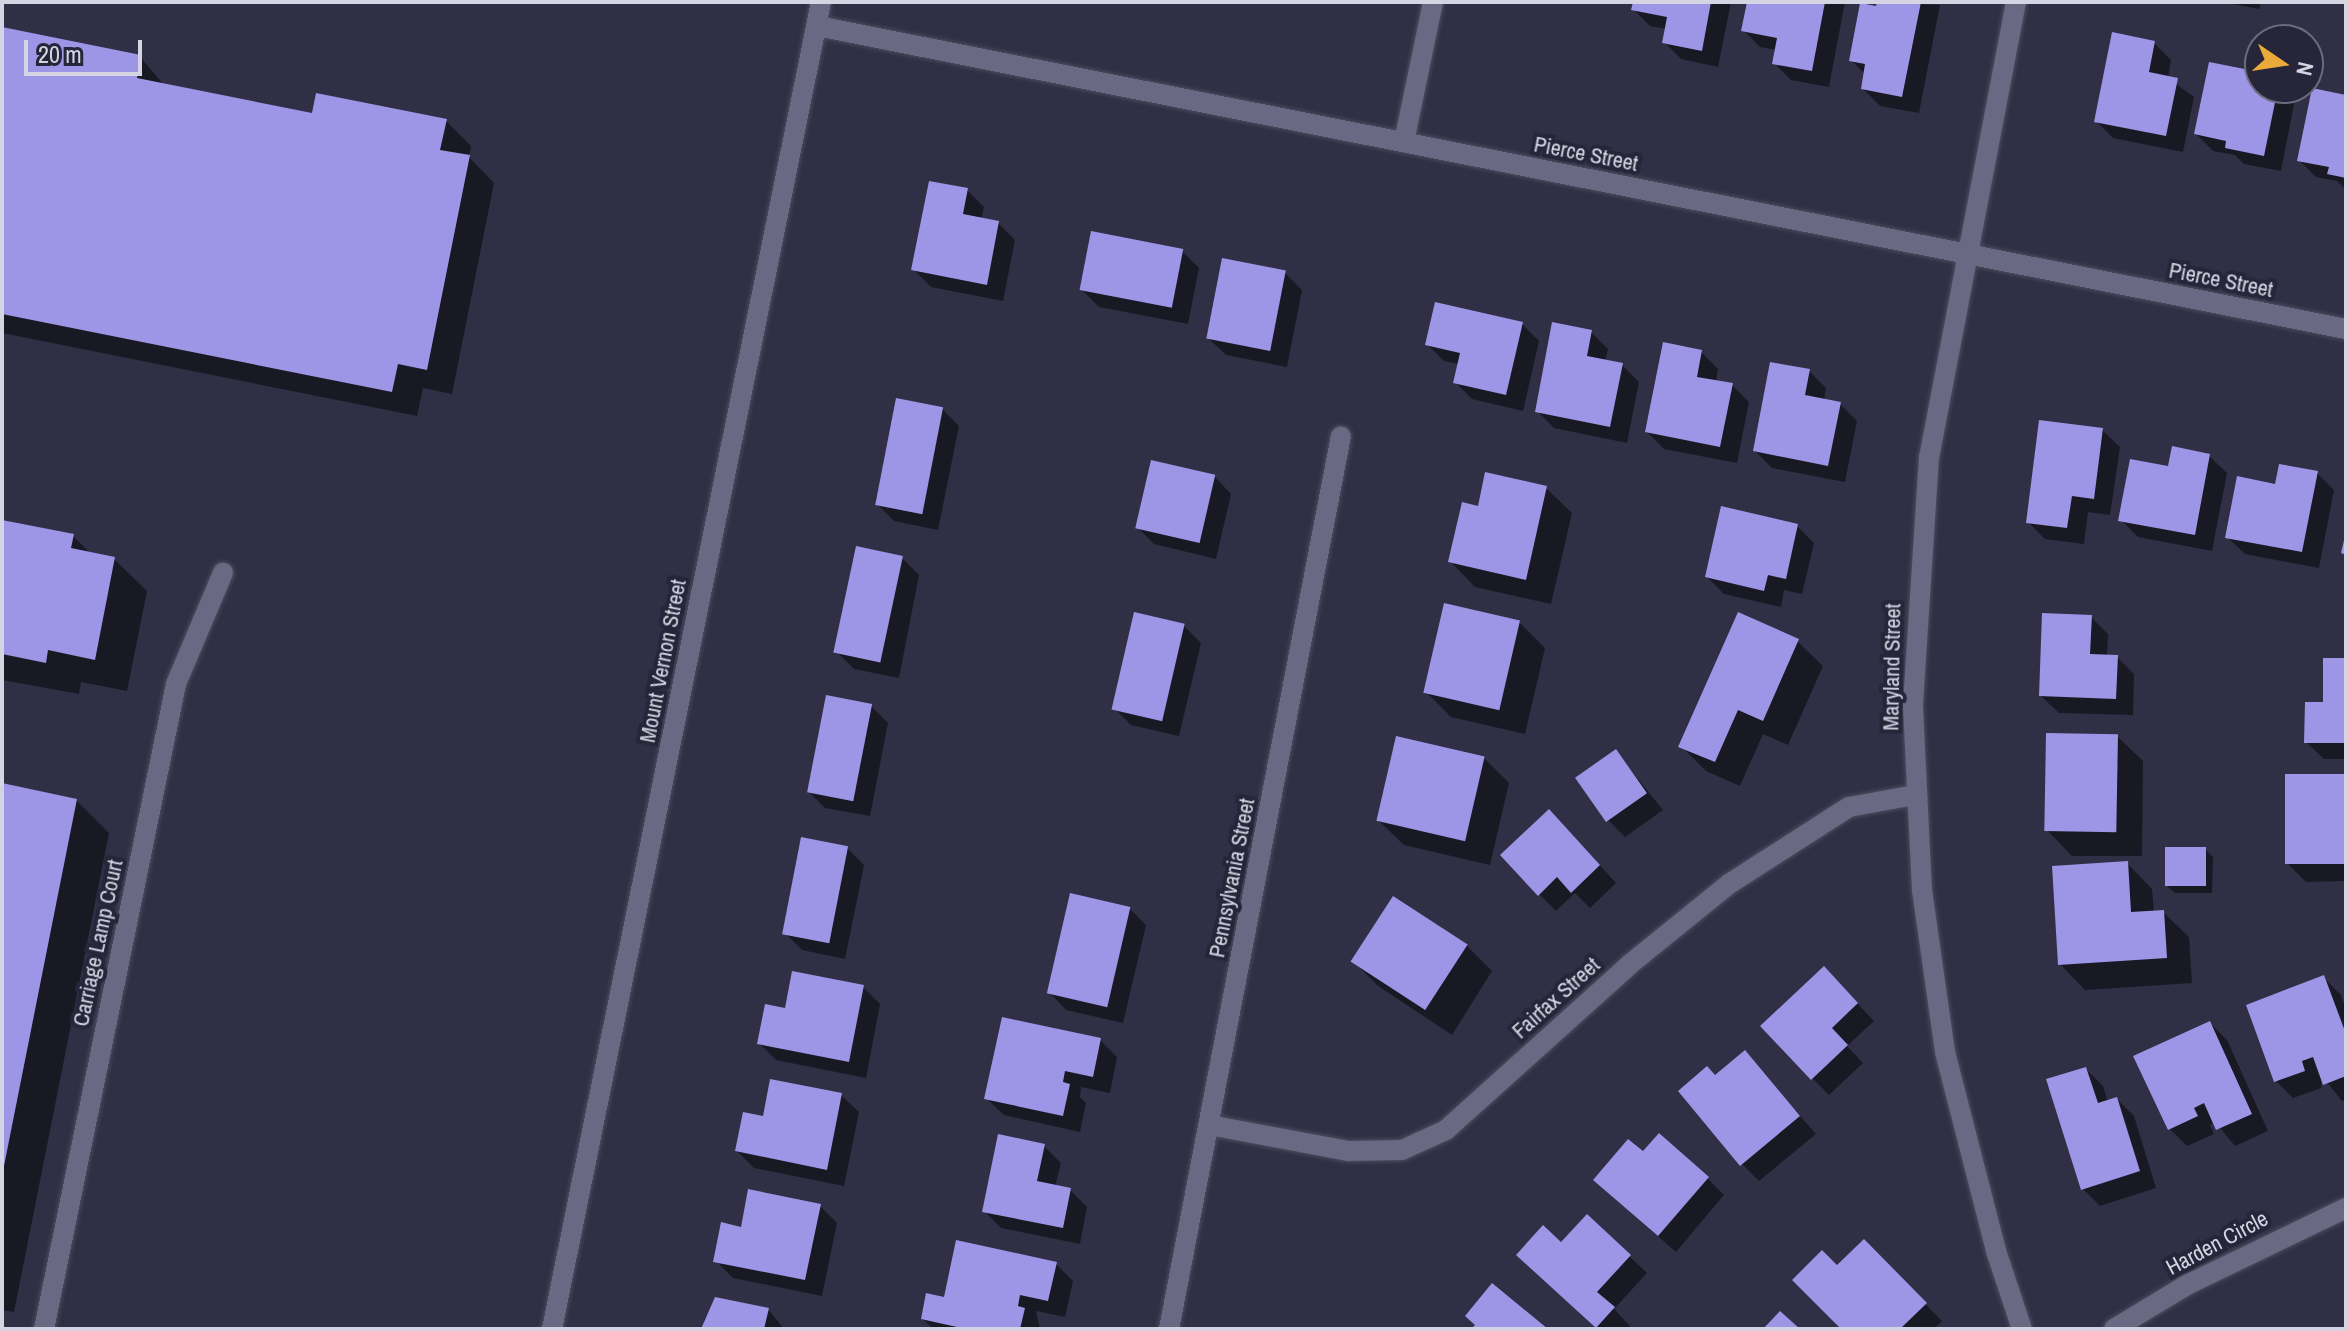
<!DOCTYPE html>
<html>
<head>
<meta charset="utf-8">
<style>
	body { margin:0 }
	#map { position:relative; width:2348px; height:1331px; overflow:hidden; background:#302f45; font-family:"Archivo Narrow",sans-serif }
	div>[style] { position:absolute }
	.shadow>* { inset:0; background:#0007 }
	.building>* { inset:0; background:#9d95e6; transform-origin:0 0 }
	.roads { filter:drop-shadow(0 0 2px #4d4b5e) drop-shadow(0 0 2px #4d4b5e) }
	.street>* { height:20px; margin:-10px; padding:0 10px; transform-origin:10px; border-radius:10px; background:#6a6882 }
	.secondary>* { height:20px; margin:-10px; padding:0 10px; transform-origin:10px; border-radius:10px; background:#6a6882 }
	span { translate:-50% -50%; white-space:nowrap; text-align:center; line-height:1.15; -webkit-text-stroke:8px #27253a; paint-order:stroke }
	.street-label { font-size:22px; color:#d4d4e2 }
	.frame { position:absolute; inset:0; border:4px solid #d4d4e2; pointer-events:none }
	.north { position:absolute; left:2244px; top:24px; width:80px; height:80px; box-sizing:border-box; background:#27253a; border:2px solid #6c6b7d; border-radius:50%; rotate:103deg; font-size:22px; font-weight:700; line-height:32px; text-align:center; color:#d4d4e2 }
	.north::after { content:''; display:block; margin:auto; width:28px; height:36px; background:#eaaa39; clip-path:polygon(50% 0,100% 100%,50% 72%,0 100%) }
	.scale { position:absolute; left:24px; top:40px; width:118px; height:36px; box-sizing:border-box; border:4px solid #d4d4e2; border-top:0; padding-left:10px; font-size:24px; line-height:28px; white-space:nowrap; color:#d4d4e2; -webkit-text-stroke:6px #27253a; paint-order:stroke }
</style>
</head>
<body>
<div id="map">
	<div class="shadow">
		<i style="clip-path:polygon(1635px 2px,1731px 2px,1718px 67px,1681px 59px,1664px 42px,1667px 29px,1650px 26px,1633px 9px)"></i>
		<i style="clip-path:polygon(1749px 2px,1845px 2px,1829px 87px,1791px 80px,1774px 63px,1777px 50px,1760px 47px,1743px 30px)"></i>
		<i style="clip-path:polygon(1879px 2px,1940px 5px,1919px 113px,1880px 106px,1863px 89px,1866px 75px,1851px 60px)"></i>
		<i style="clip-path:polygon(2223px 2px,2261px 2px,2259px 9px)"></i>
		<i style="clip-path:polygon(2px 29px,140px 57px,165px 86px,314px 115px,446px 121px,471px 146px,469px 157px,494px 183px,452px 394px,423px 388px,417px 416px,2px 333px)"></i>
		<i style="clip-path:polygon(2154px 43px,2171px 60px,2168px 78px,2194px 97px,2183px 152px,2113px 138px,2096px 121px)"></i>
		<i style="clip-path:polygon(2260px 74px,2260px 88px,2290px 88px,2296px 94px,2281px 171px,2244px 164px,2235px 155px,2213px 151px,2196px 134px)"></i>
		<i style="clip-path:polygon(2346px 97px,2346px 190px,2337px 181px,2316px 177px,2299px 160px)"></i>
		<i style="clip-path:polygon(967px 190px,984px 207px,981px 220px,998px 223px,1015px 240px,1003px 301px,931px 287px,914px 270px)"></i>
		<i style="clip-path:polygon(1182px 251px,1199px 268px,1188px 324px,1099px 307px,1082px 290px)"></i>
		<i style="clip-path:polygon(1285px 273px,1302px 290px,1287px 367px,1226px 355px,1208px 338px)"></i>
		<i style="clip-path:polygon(1522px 324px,1539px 341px,1523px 411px,1472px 399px,1455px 382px,1459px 364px,1444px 361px,1427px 344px)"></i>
		<i style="clip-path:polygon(1591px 332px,1608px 349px,1605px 362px,1622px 365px,1639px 382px,1627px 443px,1554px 428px,1537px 411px)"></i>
		<i style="clip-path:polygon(1701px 352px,1718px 369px,1716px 382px,1732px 385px,1749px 402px,1737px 463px,1664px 449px,1647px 432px)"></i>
		<i style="clip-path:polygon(1809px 371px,1826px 388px,1824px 401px,1840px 404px,1857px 421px,1845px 482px,1772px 468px,1755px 451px)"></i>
		<i style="clip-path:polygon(942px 409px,959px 426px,938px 530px,894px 521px,877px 504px)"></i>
		<i style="clip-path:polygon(2102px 430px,2120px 447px,2110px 515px,2088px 512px,2084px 544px,2045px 539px,2028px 522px)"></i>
		<i style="clip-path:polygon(2209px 456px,2227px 473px,2212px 551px,2138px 537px,2121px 520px,2169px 469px)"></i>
		<i style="clip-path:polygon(2317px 473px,2334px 490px,2319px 568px,2245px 554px,2227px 537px,2276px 486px)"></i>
		<i style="clip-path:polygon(1214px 476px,1231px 494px,1216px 559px,1154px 544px,1137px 527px)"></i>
		<i style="clip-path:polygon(1546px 488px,1572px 513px,1551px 604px,1475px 587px,1450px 561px,1479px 508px)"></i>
		<i style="clip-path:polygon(2px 522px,73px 536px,91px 554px,114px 559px,147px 591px,127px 691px,81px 682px,79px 694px,2px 680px)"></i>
		<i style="clip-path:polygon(1797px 526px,1814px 543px,1802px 594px,1784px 590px,1781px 607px,1724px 594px,1707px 577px)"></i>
		<i style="clip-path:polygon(902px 558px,919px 575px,899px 678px,854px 669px,837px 652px)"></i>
		<i style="clip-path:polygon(2091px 617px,2108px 634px,2107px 656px,2117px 657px,2134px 674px,2133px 715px,2059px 713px,2041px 696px)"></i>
		<i style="clip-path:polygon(1519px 622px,1545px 648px,1525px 734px,1451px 717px,1426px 692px)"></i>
		<i style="clip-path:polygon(1184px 626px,1201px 643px,1179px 736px,1131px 725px,1114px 708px)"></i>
		<i style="clip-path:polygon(1797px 641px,1823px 666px,1788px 745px,1763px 734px,1740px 786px,1706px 771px,1681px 746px)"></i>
		<i style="clip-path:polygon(2346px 660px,2346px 759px,2324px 759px,2306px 742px)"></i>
		<i style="clip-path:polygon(871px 706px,888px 723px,870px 816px,825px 808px,808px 791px)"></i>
		<i style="clip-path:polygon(2117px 736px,2143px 761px,2142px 856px,2072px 856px,2047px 830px)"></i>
		<i style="clip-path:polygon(1616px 752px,1663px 810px,1625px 837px,1608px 820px)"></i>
		<i style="clip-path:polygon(1484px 758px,1509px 783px,1490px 865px,1404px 845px,1378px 820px)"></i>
		<i style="clip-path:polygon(2346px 776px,2346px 881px,2306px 882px,2289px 865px)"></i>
		<i style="clip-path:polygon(2px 785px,76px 800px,109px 833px,14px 1312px,2px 1310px)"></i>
		<i style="clip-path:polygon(1566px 828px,1616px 883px,1590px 908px,1575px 893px,1556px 911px,1539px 894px)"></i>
		<i style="clip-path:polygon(847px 848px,864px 865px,845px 959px,802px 950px,785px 933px)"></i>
		<i style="clip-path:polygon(2205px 849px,2213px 857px,2212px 893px,2175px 893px,2166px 885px)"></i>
		<i style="clip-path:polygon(2127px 863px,2152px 889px,2154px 913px,2163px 912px,2189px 937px,2192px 983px,2085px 990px,2060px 964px)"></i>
		<i style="clip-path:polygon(1394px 898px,1467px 946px,1492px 971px,1452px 1035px,1378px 986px,1353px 961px)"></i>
		<i style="clip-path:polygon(1129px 908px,1146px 925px,1123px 1023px,1066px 1010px,1049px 992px)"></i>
		<i style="clip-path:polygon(2324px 978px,2341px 995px,2346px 1009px,2346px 1099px,2342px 1101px,2322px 1076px,2321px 1088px,2293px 1098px,2276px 1081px)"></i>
		<i style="clip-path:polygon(1841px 986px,1874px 1021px,1847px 1046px,1863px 1063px,1829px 1095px,1812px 1078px)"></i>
		<i style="clip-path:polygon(863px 987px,880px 1004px,866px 1078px,776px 1060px,759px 1043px,786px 1011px)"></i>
		<i style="clip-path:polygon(2210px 1023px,2227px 1040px,2268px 1131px,2235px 1146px,2215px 1122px,2210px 1125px,2214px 1134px,2187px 1146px,2170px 1129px)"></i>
		<i style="clip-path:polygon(1100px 1040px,1117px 1057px,1110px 1093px,1081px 1087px,1080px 1097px,1086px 1103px,1080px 1132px,1004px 1115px,986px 1098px)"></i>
		<i style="clip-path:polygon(1745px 1053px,1816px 1134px,1759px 1181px,1742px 1164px,1715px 1077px)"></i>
		<i style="clip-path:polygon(2086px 1069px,2103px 1086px,2108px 1102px,2117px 1099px,2134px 1116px,2156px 1188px,2100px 1206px,2083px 1189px)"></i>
		<i style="clip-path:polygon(841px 1095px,859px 1112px,844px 1186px,754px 1168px,737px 1151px,764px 1118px)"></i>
		<i style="clip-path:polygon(1044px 1146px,1061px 1163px,1055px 1187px,1070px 1190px,1087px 1207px,1080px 1244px,1001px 1228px,984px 1211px)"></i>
		<i style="clip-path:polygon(1643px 1154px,1707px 1178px,1724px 1195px,1676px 1252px,1613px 1197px)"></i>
		<i style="clip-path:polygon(820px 1206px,837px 1223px,822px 1296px,733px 1278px,716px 1261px,743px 1229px)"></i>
		<i style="clip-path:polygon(1587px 1216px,1647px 1273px,1614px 1309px,1630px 1326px,1627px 1329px,1598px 1329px,1535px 1272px)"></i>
		<i style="clip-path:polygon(1864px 1242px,1942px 1321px,1934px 1329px,1844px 1329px,1837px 1268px)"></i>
		<i style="clip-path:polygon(1056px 1264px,1073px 1281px,1065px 1317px,1036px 1311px,1040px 1329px,933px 1329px,923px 1319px,946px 1299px)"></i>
		<i style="clip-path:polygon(768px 1309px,784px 1329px,703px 1329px,705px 1318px)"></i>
	</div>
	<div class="building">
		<i style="clip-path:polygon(1633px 2px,1711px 2px,1702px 51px,1662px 43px,1667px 17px,1631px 10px)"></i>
		<i style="clip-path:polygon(1747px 2px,1825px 2px,1812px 71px,1772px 64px,1777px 38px,1741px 31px)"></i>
		<i style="clip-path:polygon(1877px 2px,1921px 2px,1902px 97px,1861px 89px,1865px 64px,1849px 61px,1860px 3px,1876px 6px)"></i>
		<i style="clip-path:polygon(2px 27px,141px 55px,137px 78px,312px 113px,316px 93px,447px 119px,440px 150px,470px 155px,427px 370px,398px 364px,392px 392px,2px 314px)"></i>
		<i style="clip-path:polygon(2112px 32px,2155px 41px,2149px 72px,2178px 78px,2166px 136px,2094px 122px)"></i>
		<i style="clip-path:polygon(2209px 62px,2260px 72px,2260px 88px,2278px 88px,2264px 156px,2225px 148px,2226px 141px,2194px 134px)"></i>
		<i style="clip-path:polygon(2312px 88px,2346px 95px,2346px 178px,2327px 174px,2329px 167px,2297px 161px)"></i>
		<i style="clip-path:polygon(929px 181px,968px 188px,963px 214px,999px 221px,987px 285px,911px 270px)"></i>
		<i style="left:1091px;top:231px;width:94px;height:60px;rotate:11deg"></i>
		<i style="left:1222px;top:258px;width:65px;height:82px;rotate:11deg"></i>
		<i style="clip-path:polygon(1435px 302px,1523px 322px,1506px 395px,1453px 383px,1460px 353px,1425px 345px)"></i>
		<i style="clip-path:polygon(1552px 322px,1592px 330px,1587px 356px,1623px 363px,1610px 427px,1535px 412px)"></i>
		<i style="clip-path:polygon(1663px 342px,1702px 350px,1697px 377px,1733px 383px,1720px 447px,1645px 432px)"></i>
		<i style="clip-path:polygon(1770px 362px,1810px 369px,1805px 395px,1841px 402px,1828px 466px,1753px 451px)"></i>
		<i style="left:896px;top:398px;width:48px;height:109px;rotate:11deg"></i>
		<i style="clip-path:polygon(2039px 420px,2103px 428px,2094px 499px,2072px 496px,2067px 528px,2026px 523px)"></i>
		<i style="clip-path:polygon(2172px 446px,2210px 454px,2195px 535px,2118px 521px,2130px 459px,2168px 466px)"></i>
		<i style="left:1151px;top:460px;width:66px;height:70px;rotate:13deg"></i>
		<i style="clip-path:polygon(2279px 464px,2318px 471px,2302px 552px,2225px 538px,2237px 476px,2275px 484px)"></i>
		<i style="clip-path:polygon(1485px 472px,1547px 486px,1526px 580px,1448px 562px,1462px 502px,1478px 506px)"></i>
		<i style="clip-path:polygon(1721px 506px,1798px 524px,1786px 579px,1768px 575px,1764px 591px,1705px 577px)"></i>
		<i style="clip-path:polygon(2px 520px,74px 534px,71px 548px,115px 557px,95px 660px,48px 650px,46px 663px,2px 654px)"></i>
		<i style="clip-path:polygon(2345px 536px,2346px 536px,2346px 555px,2341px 553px)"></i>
		<i style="left:856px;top:546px;width:48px;height:109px;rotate:12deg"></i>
		<i style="left:1444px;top:603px;width:78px;height:92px;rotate:13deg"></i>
		<i style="left:1134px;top:612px;width:52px;height:100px;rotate:13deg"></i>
		<i style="clip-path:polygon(1738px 612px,1799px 639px,1763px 721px,1738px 710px,1715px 762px,1678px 747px)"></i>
		<i style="clip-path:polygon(2042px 613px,2092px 615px,2090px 654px,2118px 655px,2116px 699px,2039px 696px)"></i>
		<i style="clip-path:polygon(2323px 658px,2346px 658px,2346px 743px,2304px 743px,2305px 702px,2323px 702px)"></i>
		<i style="left:826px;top:695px;width:47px;height:99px;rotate:11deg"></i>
		<i style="left:2046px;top:733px;width:72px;height:98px;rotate:1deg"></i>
		<i style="left:1396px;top:736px;width:91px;height:87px;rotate:13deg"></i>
		<i style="left:1616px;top:749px;width:54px;height:50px;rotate:55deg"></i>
		<i style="left:2346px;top:774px;width:90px;height:61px;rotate:90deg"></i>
		<i style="clip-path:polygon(2px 783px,77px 799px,3px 1171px,2px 1171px)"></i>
		<i style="clip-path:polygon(1549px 809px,1600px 865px,1571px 893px,1557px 877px,1538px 896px,1500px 855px)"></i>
		<i style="left:801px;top:837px;width:48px;height:99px;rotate:11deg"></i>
		<i style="left:2165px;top:847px;width:41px;height:39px"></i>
		<i style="clip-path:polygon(2128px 861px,2131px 912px,2164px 910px,2167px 958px,2058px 965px,2052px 866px)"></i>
		<i style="left:1070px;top:893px;width:62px;height:103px;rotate:13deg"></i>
		<i style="left:1393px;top:896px;width:89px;height:78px;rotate:33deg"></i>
		<i style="clip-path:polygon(1824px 966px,1858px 1003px,1832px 1028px,1848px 1045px,1811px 1080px,1760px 1026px)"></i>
		<i style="clip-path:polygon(792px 971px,864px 985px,849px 1062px,757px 1044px,765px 1004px,785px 1008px)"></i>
		<i style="clip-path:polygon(2324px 975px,2346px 1034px,2346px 1076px,2323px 1085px,2313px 1057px,2302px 1061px,2305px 1071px,2274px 1082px,2246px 1005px)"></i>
		<i style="clip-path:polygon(1002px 1017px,1101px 1038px,1093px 1077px,1065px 1071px,1063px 1082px,1070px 1084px,1063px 1116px,984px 1099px)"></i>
		<i style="clip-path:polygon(2210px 1021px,2252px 1114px,2216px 1130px,2204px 1103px,2194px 1108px,2198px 1116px,2168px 1130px,2133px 1056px)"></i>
		<i style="clip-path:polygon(1745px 1050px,1800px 1116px,1740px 1166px,1678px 1091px,1707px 1066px,1715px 1075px)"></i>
		<i style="clip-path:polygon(2086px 1067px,2098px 1103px,2117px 1097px,2140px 1171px,2081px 1190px,2046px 1079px)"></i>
		<i style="clip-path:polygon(770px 1079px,842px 1093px,827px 1170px,735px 1151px,743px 1112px,763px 1116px)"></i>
		<i style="clip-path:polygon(1659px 1133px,1709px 1177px,1658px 1236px,1593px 1180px,1628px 1139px,1643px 1151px)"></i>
		<i style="clip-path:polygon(998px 1134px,1045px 1144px,1037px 1181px,1071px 1188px,1063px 1228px,982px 1212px)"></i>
		<i style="clip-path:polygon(748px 1189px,821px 1204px,805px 1280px,713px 1262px,721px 1222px,741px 1227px)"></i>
		<i style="clip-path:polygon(1587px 1214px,1631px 1255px,1597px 1292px,1615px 1307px,1596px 1328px,1516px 1255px,1543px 1225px,1561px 1242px)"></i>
		<i style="clip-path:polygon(1864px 1239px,1927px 1303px,1900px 1329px,1841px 1329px,1792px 1280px,1822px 1250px,1837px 1265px)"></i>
		<i style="clip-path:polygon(956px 1240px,1057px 1262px,1048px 1301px,1020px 1295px,1018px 1306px,1025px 1308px,1020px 1329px,966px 1329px,921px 1319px,926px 1293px,944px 1297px)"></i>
		<i style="clip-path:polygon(1492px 1283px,1548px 1329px,1471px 1329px,1475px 1325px,1465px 1316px)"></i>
		<i style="clip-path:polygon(715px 1297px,769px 1308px,764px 1329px,701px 1329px)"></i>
		<i style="clip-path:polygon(1780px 1311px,1800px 1329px,1763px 1329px)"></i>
	</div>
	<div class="roads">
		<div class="street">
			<i style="left:2016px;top:2px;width:463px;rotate:100.8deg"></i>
			<i style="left:1929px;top:457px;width:251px;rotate:93.7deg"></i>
			<i style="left:1913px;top:707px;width:183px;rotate:87.2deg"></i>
			<i style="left:1922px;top:890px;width:164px;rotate:81.9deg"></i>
			<i style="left:1945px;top:1052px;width:205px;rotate:75.6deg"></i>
			<i style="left:1996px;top:1251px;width:82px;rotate:71.6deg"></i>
			<i style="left:817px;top:26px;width:1559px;rotate:11.21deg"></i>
			<i style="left:1404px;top:142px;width:143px;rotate:-78.3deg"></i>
			<i style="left:1209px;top:1125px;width:141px;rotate:10.6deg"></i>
			<i style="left:1348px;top:1151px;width:54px;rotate:-1.1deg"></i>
			<i style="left:1402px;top:1150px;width:48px;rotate:-24.4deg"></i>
			<i style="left:1446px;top:1130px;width:246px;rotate:-42deg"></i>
			<i style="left:1629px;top:965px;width:129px;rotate:-39deg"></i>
			<i style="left:1729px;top:884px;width:143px;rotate:-32.7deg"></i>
			<i style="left:1849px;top:807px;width:67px;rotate:-10.3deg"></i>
			<i style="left:44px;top:1329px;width:658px;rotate:-78.43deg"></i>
			<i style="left:176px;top:684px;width:121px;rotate:-67.1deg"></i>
			<i style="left:1169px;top:1329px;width:909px;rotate:-79.1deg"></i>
			<i style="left:2114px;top:1329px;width:85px;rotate:-31.1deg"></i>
			<i style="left:2187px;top:1285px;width:177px;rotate:-25.8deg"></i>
		</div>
		<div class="secondary">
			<i style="left:552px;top:1329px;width:1354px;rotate:-78.54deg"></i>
		</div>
	</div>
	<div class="street-label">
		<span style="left:1586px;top:154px;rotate:11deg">Pierce Street</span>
		<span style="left:2221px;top:280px;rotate:11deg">Pierce Street</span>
		<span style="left:663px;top:661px;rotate:-79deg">Mount Vernon Street</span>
		<span style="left:1892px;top:667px;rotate:-89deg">Maryland Street</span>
		<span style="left:1232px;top:878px;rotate:-79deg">Pennsylvania Street</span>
		<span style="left:98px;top:943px;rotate:-78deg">Carriage Lamp Court</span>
		<span style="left:1556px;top:998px;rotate:-42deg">Fairfax Street</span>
		<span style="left:2217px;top:1243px;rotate:-28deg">Harden Circle</span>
	</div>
	<div class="frame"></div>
	<div class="north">N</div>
	<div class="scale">20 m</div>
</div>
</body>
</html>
